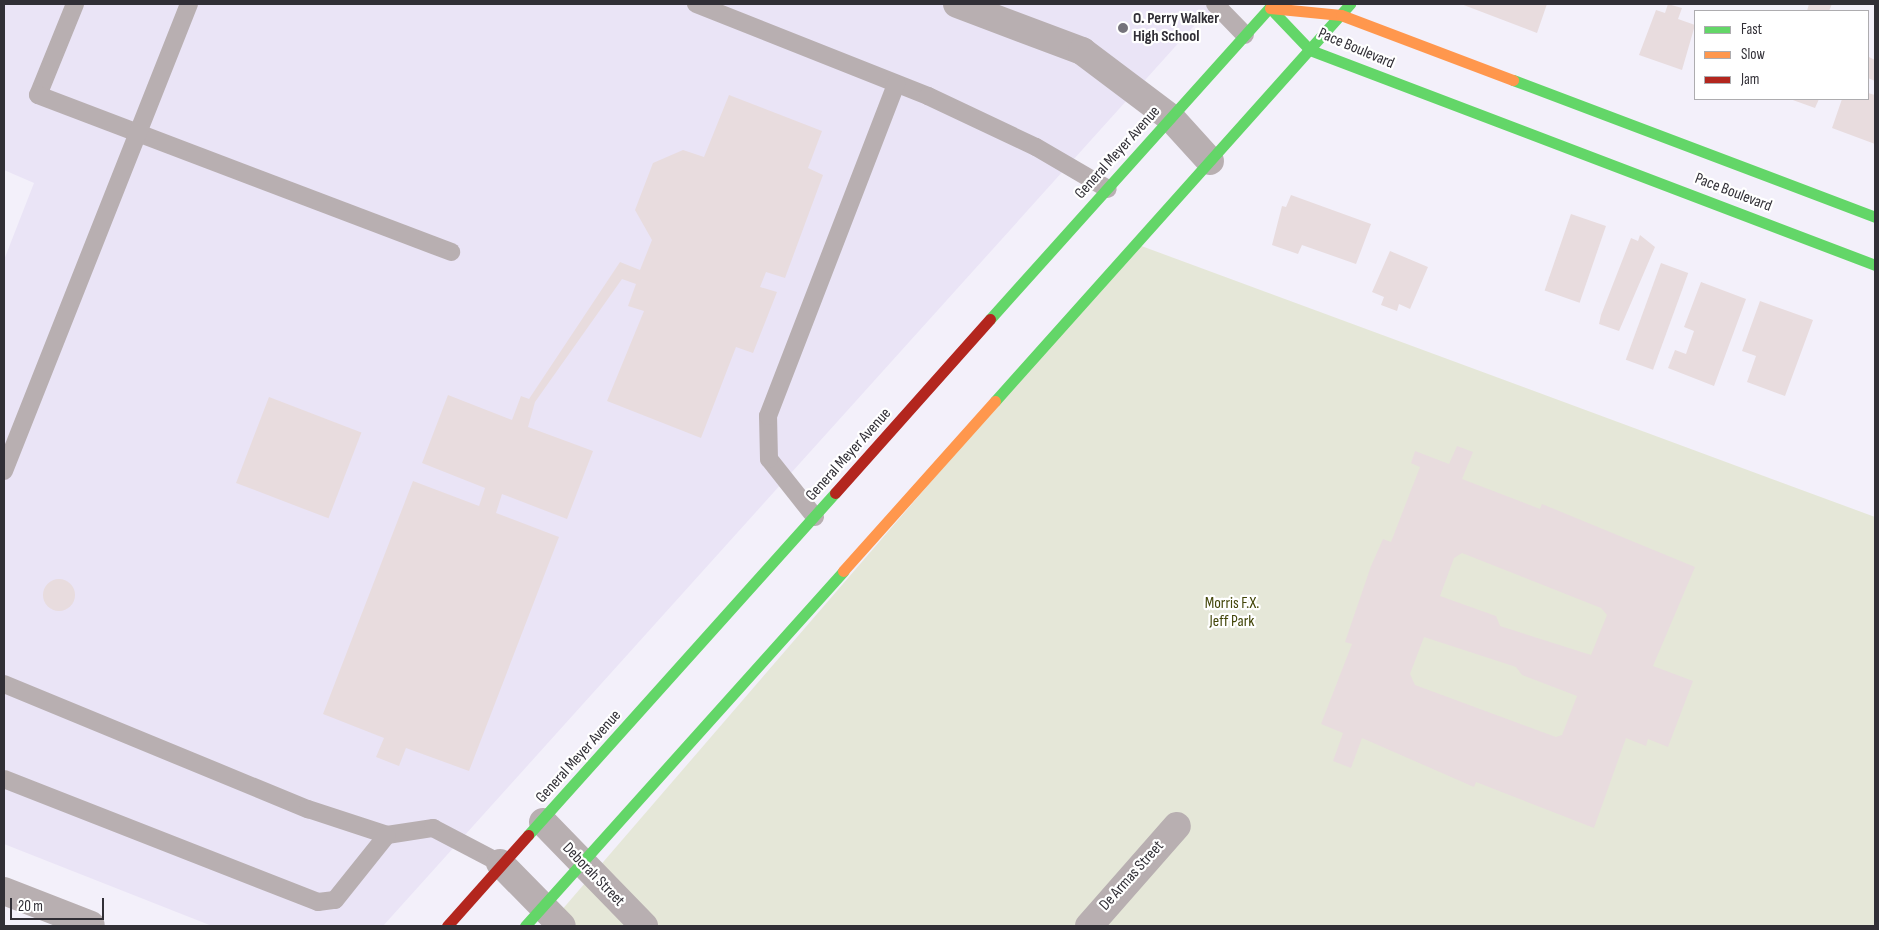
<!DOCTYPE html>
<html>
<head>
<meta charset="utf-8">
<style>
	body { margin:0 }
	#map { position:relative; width:1879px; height:930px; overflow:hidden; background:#f3f0fa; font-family:"Sofia Sans Condensed",sans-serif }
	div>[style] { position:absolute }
	.built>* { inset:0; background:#eae4f6 }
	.green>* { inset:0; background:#e5e7d8 }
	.building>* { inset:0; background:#e8dcde; transform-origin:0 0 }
	.round { border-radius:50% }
	.lane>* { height:18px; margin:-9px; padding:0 9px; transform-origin:9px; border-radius:9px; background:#b8afb1 }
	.street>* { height:28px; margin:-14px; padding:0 14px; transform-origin:14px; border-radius:14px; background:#b8afb1 }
	.fast>* { height:11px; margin:-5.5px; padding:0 5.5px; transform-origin:5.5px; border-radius:5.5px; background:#63d668 }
	.slow>* { height:11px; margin:-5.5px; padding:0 5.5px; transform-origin:5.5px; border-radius:5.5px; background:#ff974d }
	.jam>* { height:11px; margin:-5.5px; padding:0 5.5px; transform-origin:5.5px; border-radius:5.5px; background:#b3261e }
	.dots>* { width:14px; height:14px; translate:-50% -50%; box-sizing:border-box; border:2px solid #fff; border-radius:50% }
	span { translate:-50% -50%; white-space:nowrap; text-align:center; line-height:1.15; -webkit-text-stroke:4.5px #fff; paint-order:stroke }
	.poi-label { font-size:16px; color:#312f36; font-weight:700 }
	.left { translate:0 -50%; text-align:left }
	.street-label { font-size:16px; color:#312f36 }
	.park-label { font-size:16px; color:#424508 }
	.frame { position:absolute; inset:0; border:5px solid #312f36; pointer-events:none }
	.legend { position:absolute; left:1694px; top:10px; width:175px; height:90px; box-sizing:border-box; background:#fff; border:1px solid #adacaf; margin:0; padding:6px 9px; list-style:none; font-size:15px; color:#312f36 }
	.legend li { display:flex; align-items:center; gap:10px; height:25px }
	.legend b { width:25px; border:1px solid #adacaf }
	.scale { position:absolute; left:10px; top:898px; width:94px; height:22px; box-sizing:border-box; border:2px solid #312f36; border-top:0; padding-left:6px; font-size:15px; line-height:18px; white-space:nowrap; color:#312f36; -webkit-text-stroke:4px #fff; paint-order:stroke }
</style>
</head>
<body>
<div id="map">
	<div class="built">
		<i style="clip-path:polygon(4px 4px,1219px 4px,1192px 28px,383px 926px,212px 926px,4px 844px,4px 260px,34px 183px,4px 170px)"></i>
	</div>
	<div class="green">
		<i style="clip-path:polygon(1136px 244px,1875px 517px,1875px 926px,548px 926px)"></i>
	</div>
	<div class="building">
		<i style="clip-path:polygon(1461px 4px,1547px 4px,1537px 33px)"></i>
		<i style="clip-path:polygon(1668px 4px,1682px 8px,1678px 19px,1695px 25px,1682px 70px,1639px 55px,1656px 10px,1665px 13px)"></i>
		<i style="clip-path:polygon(1809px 4px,1832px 4px,1829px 11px,1807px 11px)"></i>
		<i style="clip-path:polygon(1869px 57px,1875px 60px,1875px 81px,1868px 78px)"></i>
		<i style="clip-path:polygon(1868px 93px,1875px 95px,1875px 144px,1832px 128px,1842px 99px,1868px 99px)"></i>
		<i style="clip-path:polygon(729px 95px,822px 131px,808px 168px,823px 175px,785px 278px,766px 272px,760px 287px,777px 292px,753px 353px,736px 347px,701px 438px,607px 401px,644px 311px,628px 306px,636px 284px,622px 279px,535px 402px,528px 427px,593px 451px,567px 519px,502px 494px,496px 513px,559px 537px,469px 771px,406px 748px,399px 766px,376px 757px,384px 738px,323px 714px,413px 481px,479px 506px,485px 488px,422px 463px,448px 395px,512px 420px,521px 396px,529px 399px,620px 262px,640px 270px,652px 240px,635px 210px,653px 163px,683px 150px,704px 157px)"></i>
		<i style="clip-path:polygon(1790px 99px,1819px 99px,1815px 108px)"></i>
		<i style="clip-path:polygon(1291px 195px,1371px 224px,1356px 264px,1302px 245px,1298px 254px,1272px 245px,1282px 206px,1286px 207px)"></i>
		<i style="left:1571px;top:214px;width:37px;height:81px;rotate:19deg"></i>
		<i style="clip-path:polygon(1640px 235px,1655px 247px,1619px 331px,1599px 324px,1601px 315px,1631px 238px,1638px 241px)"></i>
		<i style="clip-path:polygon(1390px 251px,1428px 267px,1410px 309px,1399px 304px,1397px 311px,1381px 305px,1384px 297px,1372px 292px)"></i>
		<i style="left:1661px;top:263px;width:29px;height:103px;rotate:20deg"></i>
		<i style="clip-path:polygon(1701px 282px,1746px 299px,1714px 386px,1668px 368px,1675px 350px,1686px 354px,1694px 331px,1684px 327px)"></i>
		<i style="clip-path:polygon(1760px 301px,1813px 320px,1785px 396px,1747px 382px,1756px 356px,1742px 351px)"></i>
		<i style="left:269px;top:397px;width:99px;height:92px;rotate:21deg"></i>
		<i style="clip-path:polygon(evenodd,1457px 446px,1473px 452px,1462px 479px,1540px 509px,1542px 504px,1695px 567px,1653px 666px,1693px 681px,1668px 747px,1648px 739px,1646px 746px,1626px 738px,1594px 828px,1476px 782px,1474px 787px,1362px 738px,1351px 768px,1333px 761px,1343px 733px,1321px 724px,1352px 644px,1345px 642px,1371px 566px,1383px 539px,1391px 542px,1420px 467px,1411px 463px,1415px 451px,1449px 464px,1457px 446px,1462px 553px,1601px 608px,1607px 615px,1591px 655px,1500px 626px,1496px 616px,1440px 596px,1454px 558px,1462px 553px,1457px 446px,1424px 637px,1516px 667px,1522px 675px,1577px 696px,1562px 735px,1556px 737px,1415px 685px,1410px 674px,1424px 637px)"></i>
		<i class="round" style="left:43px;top:579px;width:32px;height:32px"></i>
	</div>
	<div class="lane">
		<i style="left:75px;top:4px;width:98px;rotate:112.1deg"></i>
		<i style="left:38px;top:95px;width:442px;rotate:20.8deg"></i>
		<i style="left:696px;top:4px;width:250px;rotate:21.6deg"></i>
		<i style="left:928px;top:96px;width:119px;rotate:25.3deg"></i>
		<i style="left:1036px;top:147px;width:83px;rotate:30.3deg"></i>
		<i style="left:1215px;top:4px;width:43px;rotate:45.9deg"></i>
		<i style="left:4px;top:471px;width:502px;rotate:-68.39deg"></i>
		<i style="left:815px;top:517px;width:74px;rotate:-128.4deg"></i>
		<i style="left:769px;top:459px;width:43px;rotate:-91.3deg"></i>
		<i style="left:768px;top:416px;width:356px;rotate:-68.9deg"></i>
		<i style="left:4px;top:684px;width:329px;rotate:22.4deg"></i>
		<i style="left:308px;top:809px;width:83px;rotate:18.2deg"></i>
		<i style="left:387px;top:835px;width:47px;rotate:-8.7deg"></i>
		<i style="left:433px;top:828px;width:76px;rotate:27.6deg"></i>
		<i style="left:4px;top:779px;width:337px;rotate:21.4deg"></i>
		<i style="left:318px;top:902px;width:17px;rotate:-7deg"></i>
		<i style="left:335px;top:900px;width:83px;rotate:-51.3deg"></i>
	</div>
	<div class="street">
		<i style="left:957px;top:4px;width:134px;rotate:20.6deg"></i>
		<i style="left:1082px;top:51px;width:111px;rotate:37deg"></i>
		<i style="left:1171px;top:118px;width:58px;rotate:47.8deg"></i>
		<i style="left:543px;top:822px;width:145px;rotate:45.8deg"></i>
		<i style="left:500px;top:863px;width:88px;rotate:45.5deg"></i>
		<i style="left:4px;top:891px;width:93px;rotate:21.3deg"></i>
		<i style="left:1089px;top:926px;width:133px;rotate:-48.7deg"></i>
	</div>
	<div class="fast">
		<i style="left:1270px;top:8px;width:58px;rotate:46.4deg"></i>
		<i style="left:1310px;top:50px;width:605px;rotate:20.83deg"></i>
		<i style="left:1513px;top:80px;width:387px;rotate:20.7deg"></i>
		<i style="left:990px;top:319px;width:423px;rotate:-48.1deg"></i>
		<i style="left:995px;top:401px;width:533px;rotate:-48.2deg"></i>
		<i style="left:528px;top:835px;width:460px;rotate:-48.1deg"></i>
		<i style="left:525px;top:926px;width:477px;rotate:-48.1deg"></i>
	</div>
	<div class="slow">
		<i style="left:1270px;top:8px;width:71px;rotate:5.6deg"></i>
		<i style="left:1341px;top:15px;width:184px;rotate:20.7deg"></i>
		<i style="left:843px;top:571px;width:228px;rotate:-48.2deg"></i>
	</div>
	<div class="jam">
		<i style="left:835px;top:493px;width:233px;rotate:-48.3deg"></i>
		<i style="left:447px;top:926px;width:122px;rotate:-48.3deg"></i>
	</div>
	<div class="dots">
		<i style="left:1123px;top:28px;background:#75737b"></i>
	</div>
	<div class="poi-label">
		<span class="left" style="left:1133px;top:28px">O. Perry Walker<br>High School</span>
	</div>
	<div class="street-label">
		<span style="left:1356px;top:49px;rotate:23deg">Pace Boulevard</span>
		<span style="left:1118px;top:153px;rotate:-48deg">General Meyer Avenue</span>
		<span style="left:1733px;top:193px;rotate:21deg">Pace Boulevard</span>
		<span style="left:849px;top:455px;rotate:-48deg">General Meyer Avenue</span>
		<span style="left:579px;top:757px;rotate:-48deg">General Meyer Avenue</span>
		<span style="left:593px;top:875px;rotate:46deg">Deborah Street</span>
		<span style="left:1132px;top:876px;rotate:-48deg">De Armas Street</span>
	</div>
	<div class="park-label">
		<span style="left:1232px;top:613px">Morris F.X.<br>Jeff Park</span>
	</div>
	<div class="frame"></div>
	<ul class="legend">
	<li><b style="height:6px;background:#63d668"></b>Fast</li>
	<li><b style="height:6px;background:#ff974d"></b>Slow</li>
	<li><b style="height:6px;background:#b3261e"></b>Jam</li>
	</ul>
	<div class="scale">20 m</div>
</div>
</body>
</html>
